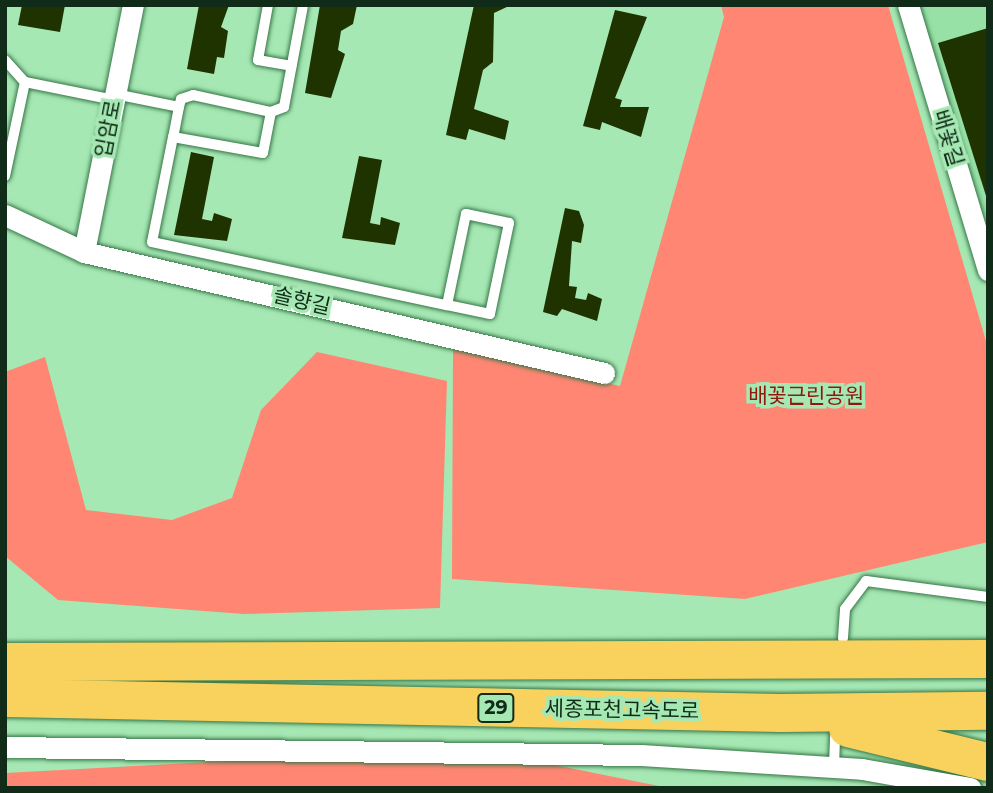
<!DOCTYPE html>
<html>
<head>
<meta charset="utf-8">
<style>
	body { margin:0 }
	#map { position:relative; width:993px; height:793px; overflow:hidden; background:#a6e8b4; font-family:Montserrat,"Noto Sans KR",sans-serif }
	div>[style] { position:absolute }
	.built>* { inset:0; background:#97e1a7 }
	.green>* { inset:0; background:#ff8673 }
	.building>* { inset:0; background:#1e3300 }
	.roads { filter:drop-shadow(0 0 2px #367647) drop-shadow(0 0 2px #367647) }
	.service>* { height:10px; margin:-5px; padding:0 5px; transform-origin:5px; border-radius:5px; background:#fff }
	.minor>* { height:21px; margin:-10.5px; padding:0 10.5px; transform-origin:10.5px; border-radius:10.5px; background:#fff }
	.motorway>* { height:38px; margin:-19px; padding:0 19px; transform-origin:19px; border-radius:19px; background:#f9d15d }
	span { translate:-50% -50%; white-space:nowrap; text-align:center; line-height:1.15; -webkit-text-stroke:7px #a6e8b4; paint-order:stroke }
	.shield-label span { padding:2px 5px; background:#a6e8b4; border:2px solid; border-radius:5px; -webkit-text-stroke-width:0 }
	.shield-label { font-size:19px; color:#102b17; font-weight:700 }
	.street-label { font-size:21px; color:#102b17 }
	.park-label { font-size:21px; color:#8e1a0e }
	.frame { position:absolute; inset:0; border:7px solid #102b17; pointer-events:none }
</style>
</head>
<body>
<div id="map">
	<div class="built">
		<i style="clip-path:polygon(916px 5px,988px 5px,988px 241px)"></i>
	</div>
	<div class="green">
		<i style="clip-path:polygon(721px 5px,888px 5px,988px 348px,988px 542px,745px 599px,452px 579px,453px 348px,620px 386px,724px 17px)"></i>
		<i style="clip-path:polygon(317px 352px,447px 381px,440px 608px,244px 614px,58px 600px,5px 556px,5px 372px,45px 357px,86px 510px,172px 520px,232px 498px,261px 410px)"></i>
		<i style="clip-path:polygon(470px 748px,669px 788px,5px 788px,5px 773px)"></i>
	</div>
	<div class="building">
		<i style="clip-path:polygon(22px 5px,65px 5px,60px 32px,18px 25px)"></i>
		<i style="clip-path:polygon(199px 5px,229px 5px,221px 27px,228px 31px,224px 58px,217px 57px,214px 74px,187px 69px)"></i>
		<i style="clip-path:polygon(320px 5px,357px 5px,353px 24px,341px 31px,338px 50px,345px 54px,331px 98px,305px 93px)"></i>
		<i style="clip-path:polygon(474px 5px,511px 5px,494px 13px,493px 62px,483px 70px,474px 109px,509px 121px,505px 140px,469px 129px,466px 140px,446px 135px)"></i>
		<i style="clip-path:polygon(615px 10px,647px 17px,615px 98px,622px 100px,620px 107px,649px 107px,641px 137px,602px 122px,600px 130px,583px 126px)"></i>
		<i style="clip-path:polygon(988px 28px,988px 199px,987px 199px,938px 43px)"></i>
		<i style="clip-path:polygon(191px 152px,214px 157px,202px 219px,212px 221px,214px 213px,232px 219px,227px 241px,174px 235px)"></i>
		<i style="clip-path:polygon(359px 156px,382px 160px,370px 223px,380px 225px,381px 217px,400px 223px,395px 245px,342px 238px)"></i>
		<i style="clip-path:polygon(565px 208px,579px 211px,584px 225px,581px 243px,572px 241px,569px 286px,577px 287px,575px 298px,586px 300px,588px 293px,602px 299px,597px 321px,562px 309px,557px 316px,543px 312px)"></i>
	</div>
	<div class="roads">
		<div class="service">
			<i style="left:268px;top:5px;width:56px;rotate:100.3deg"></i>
			<i style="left:258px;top:60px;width:34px;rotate:10deg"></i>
			<i style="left:5px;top:60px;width:30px;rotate:48deg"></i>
			<i style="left:115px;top:94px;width:65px;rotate:11.5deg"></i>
			<i style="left:179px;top:107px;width:8px;rotate:-76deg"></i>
			<i style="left:181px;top:99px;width:13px;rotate:-18deg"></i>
			<i style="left:193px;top:95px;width:80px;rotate:12.3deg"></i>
			<i style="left:271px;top:112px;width:14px;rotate:-21deg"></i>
			<i style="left:284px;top:107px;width:104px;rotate:-79.4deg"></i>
			<i style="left:179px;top:107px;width:31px;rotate:101deg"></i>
			<i style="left:173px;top:137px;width:91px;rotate:10.1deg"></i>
			<i style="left:263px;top:153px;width:42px;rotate:-79deg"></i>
			<i style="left:173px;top:137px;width:107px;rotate:101.3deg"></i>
			<i style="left:152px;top:242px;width:302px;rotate:12.1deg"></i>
			<i style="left:447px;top:305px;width:44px;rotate:11.8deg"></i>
			<i style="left:490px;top:314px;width:93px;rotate:-78.2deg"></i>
			<i style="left:509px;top:223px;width:44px;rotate:-168.2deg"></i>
			<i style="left:466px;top:214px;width:93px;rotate:101.8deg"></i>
			<i style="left:5px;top:176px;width:96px;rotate:-78deg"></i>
			<i style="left:25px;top:82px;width:91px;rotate:11.4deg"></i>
			<i style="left:843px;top:638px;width:29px;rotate:-86deg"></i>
			<i style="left:845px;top:609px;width:35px;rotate:-53deg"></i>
			<i style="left:866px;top:581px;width:123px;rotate:7.5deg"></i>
			<i style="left:834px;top:767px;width:30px;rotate:-88deg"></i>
		</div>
		<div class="minor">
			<i style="left:908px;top:5px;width:277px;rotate:73.2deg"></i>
			<i style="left:5px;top:215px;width:87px;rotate:25.1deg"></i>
			<i style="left:84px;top:252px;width:534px;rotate:13.1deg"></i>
			<i style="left:84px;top:252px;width:252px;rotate:-78.8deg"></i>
			<i style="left:5px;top:747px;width:636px;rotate:0.72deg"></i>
			<i style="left:641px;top:755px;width:221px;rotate:3.6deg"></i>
			<i style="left:862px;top:769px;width:110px;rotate:10deg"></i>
		</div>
		<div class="motorway">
			<i style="left:5px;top:662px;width:983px;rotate:-0.17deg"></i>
			<i style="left:5px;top:698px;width:776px;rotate:1.11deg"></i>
			<i style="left:781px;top:713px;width:207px;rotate:-0.6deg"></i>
			<i style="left:848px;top:728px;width:144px;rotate:13.7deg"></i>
		</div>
	</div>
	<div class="shield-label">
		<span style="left:496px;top:708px">29</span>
	</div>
	<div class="street-label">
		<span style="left:108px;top:129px;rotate:-79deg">입암로</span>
		<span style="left:948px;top:138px;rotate:73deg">배꽃길</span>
		<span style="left:302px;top:301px;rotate:13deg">솔향길</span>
		<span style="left:622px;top:710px;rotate:1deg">세종포천고속도로</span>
	</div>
	<div class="park-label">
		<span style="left:806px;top:396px">배꽃근린공원</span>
	</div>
	<div class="frame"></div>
</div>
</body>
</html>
